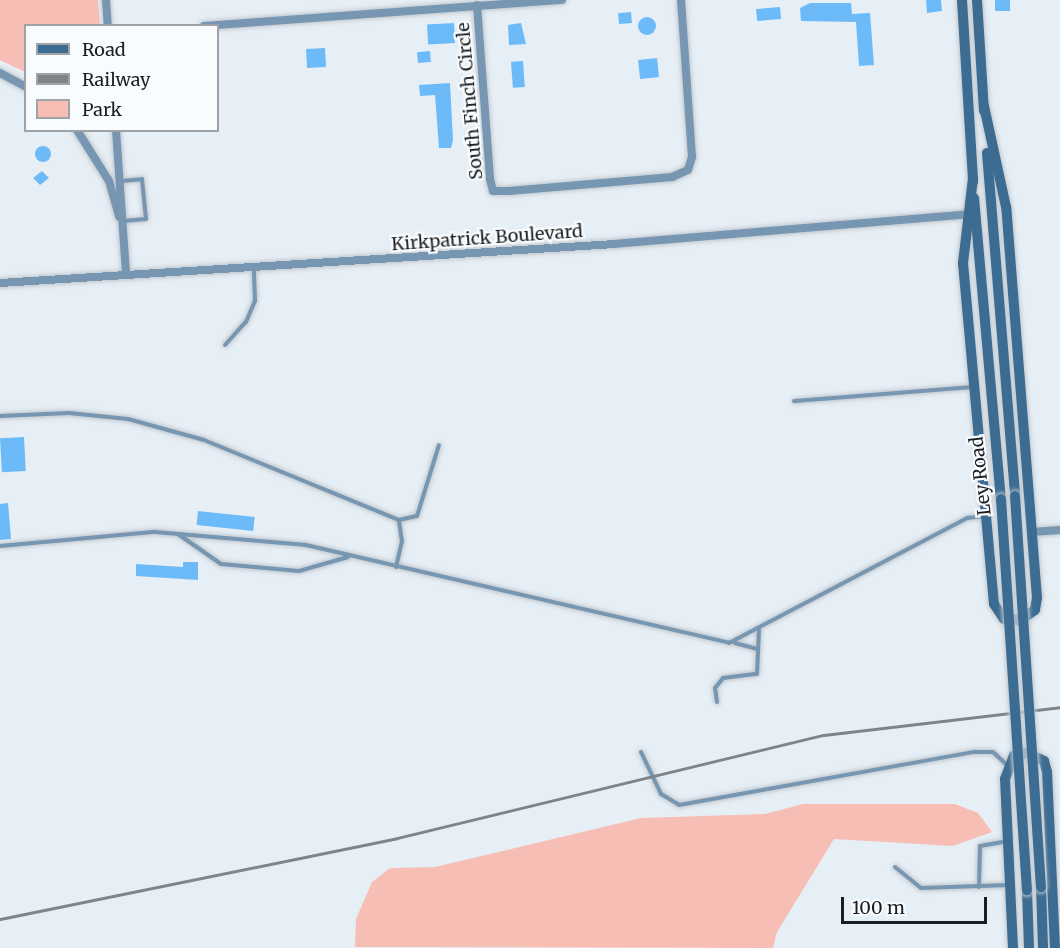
<!DOCTYPE html>
<html>
<head>
<meta charset="utf-8">
<style>
	body { margin:0 }
	#map { position:relative; width:1060px; height:948px; overflow:hidden; background:#e7eff6; font-family:Merriweather,serif }
	div>[style] { position:absolute }
	.green>* { inset:0; background:#f7beb6 }
	.building>* { inset:0; background:#6cbaf8; transform-origin:0 0 }
	.round { border-radius:50% }
	.roads { filter:drop-shadow(0 0 2px #c2c9cf) drop-shadow(0 0 2px #c2c9cf) }
	.service>* { height:4px; margin:-2px; padding:0 2px; transform-origin:2px; border-radius:2px; background:#7796b1 }
	.minor>* { height:8px; margin:-4px; padding:0 4px; transform-origin:4px; border-radius:4px; background:#7796b1 }
	.secondary>* { height:10px; margin:-5px; padding:0 5px; transform-origin:5px; border-radius:5px; background:#3c6c92 }
	.rail>* { height:3px; margin:-1.5px; padding:0 1.5px; transform-origin:1.5px; border-radius:1.5px; background:#7f8488 }
	.bridges { filter:drop-shadow(0 0 2px #c2c9cf) drop-shadow(0 0 2px #c2c9cf) }
	.secondary-bridge>* { height:10px; margin:-5px; padding:0 5px; transform-origin:5px; border-radius:5px; background:#3c6c92 }
	span { translate:-50% -50%; white-space:nowrap; text-align:center; line-height:1.15; -webkit-text-stroke:4.5px #f9fcff; paint-order:stroke }
	.street-label { font-size:18px; color:#1b1e20 }
	.legend { position:absolute; left:24px; top:24px; width:195px; height:108px; box-sizing:border-box; background:#f9fcff; border:2px solid #a0a3a6; margin:0; padding:8px 10px; list-style:none; font-size:18px; color:#1b1e20 }
	.legend li { display:flex; align-items:center; gap:12px; height:30px }
	.legend b { width:30px; border:2px solid #a0a3a6 }
	.scale { position:absolute; left:841px; top:897px; width:146px; height:27px; box-sizing:border-box; border:3px solid #1b1e20; border-top:0; padding-left:8px; font-size:18px; line-height:21px; white-space:nowrap; color:#1b1e20; -webkit-text-stroke:4px #f9fcff; paint-order:stroke }
</style>
</head>
<body>
<div id="map">
	<div class="green">
		<i style="clip-path:polygon(0 0,98px 0,100px 25px,26px 26px,25px 72px,0 60px)"></i>
		<i style="clip-path:polygon(803px 804px,955px 804px,978px 813px,992px 832px,953px 846px,834px 839px,777px 932px,773px 948px,355px 947px,356px 919px,372px 882px,390px 868px,435px 867px,641px 818px,765px 814px)"></i>
	</div>
	<div class="building">
		<i style="clip-path:polygon(926px 0,941px 0,942px 11px,927px 13px)"></i>
		<i style="left:995px;top:0;width:15px;height:11px"></i>
		<i style="clip-path:polygon(810px 3px,851px 3px,852px 14px,870px 13px,874px 65px,859px 66px,856px 22px,801px 21px,800px 8px)"></i>
		<i style="left:780px;top:7px;width:12px;height:24px;rotate:85deg"></i>
		<i style="left:631px;top:12px;width:11px;height:13px;rotate:85deg"></i>
		<i class="round" style="left:638px;top:17px;width:18px;height:18px"></i>
		<i style="left:454px;top:23px;width:20px;height:27px;rotate:87deg"></i>
		<i style="clip-path:polygon(521px 23px,526px 44px,509px 45px,508px 25px)"></i>
		<i style="left:325px;top:48px;width:19px;height:19px;rotate:87deg"></i>
		<i style="left:430px;top:51px;width:11px;height:13px;rotate:85deg"></i>
		<i style="left:657px;top:58px;width:19px;height:19px;rotate:84deg"></i>
		<i style="left:523px;top:61px;width:26px;height:12px;rotate:86deg"></i>
		<i style="clip-path:polygon(450px 83px,453px 140px,451px 148px,439px 148px,435px 95px,420px 96px,419px 85px)"></i>
		<i class="round" style="left:35px;top:146px;width:16px;height:16px"></i>
		<i style="clip-path:polygon(42px 171px,49px 178px,40px 185px,33px 178px)"></i>
		<i style="left:24px;top:437px;width:34px;height:24px;rotate:87deg"></i>
		<i style="clip-path:polygon(8px 503px,11px 539px,0 540px,0 504px)"></i>
		<i style="left:198px;top:511px;width:57px;height:14px;rotate:6deg"></i>
		<i style="clip-path:polygon(183px 562px,198px 562px,198px 580px,136px 576px,136px 564px,183px 567px)"></i>
	</div>
	<div class="roads">
		<div class="service">
			<i style="left:121px;top:181px;width:21px;rotate:-5deg"></i>
			<i style="left:142px;top:179px;width:40px;rotate:84.3deg"></i>
			<i style="left:146px;top:219px;width:23px;rotate:175deg"></i>
			<i style="left:225px;top:345px;width:31px;rotate:-48deg"></i>
			<i style="left:246px;top:322px;width:23px;rotate:-67deg"></i>
			<i style="left:255px;top:301px;width:33px;rotate:-92deg"></i>
			<i style="left:794px;top:401px;width:180px;rotate:-4.5deg"></i>
			<i style="left:0;top:416px;width:69px;rotate:-2.5deg"></i>
			<i style="left:69px;top:413px;width:59px;rotate:5.8deg"></i>
			<i style="left:128px;top:419px;width:79px;rotate:15.4deg"></i>
			<i style="left:204px;top:440px;width:211px;rotate:22.3deg"></i>
			<i style="left:178px;top:534px;width:52px;rotate:34.9deg"></i>
			<i style="left:221px;top:564px;width:78px;rotate:5.1deg"></i>
			<i style="left:299px;top:571px;width:51px;rotate:-15.9deg"></i>
			<i style="left:0;top:546px;width:156px;rotate:-5.2deg"></i>
			<i style="left:155px;top:532px;width:152px;rotate:4.9deg"></i>
			<i style="left:306px;top:545px;width:434px;rotate:13deg"></i>
			<i style="left:729px;top:643px;width:269px;rotate:-27.7deg"></i>
			<i style="left:967px;top:518px;width:18px;rotate:-6deg"></i>
			<i style="left:396px;top:567px;width:26px;rotate:-77deg"></i>
			<i style="left:402px;top:542px;width:22px;rotate:-98deg"></i>
			<i style="left:399px;top:520px;width:18px;rotate:-13deg"></i>
			<i style="left:417px;top:516px;width:74px;rotate:-72.8deg"></i>
			<i style="left:735px;top:643px;width:24px;rotate:15deg"></i>
			<i style="left:717px;top:702px;width:14px;rotate:-98deg"></i>
			<i style="left:715px;top:688px;width:13px;rotate:-51deg"></i>
			<i style="left:723px;top:678px;width:34px;rotate:-7deg"></i>
			<i style="left:757px;top:674px;width:44px;rotate:-87.4deg"></i>
			<i style="left:641px;top:752px;width:47px;rotate:64.5deg"></i>
			<i style="left:661px;top:794px;width:21px;rotate:31deg"></i>
			<i style="left:679px;top:805px;width:300px;rotate:-10.2deg"></i>
			<i style="left:974px;top:752px;width:19px"></i>
			<i style="left:993px;top:752px;width:19px;rotate:43deg"></i>
			<i style="left:895px;top:867px;width:33px;rotate:39deg"></i>
			<i style="left:921px;top:888px;width:88px;rotate:-2deg"></i>
			<i style="left:979px;top:887px;width:41px;rotate:-88.6deg"></i>
			<i style="left:980px;top:846px;width:27px;rotate:-10deg"></i>
		</div>
		<div class="minor">
			<i style="left:106px;top:0;width:26px;rotate:86deg"></i>
			<i style="left:477px;top:5px;width:174px;rotate:85.7deg"></i>
			<i style="left:490px;top:179px;width:12px;rotate:76deg"></i>
			<i style="left:493px;top:191px;width:16px"></i>
			<i style="left:509px;top:191px;width:164px;rotate:-4.9deg"></i>
			<i style="left:672px;top:177px;width:17px;rotate:-24deg"></i>
			<i style="left:688px;top:170px;width:14px;rotate:-73deg"></i>
			<i style="left:692px;top:157px;width:157px;rotate:-94deg"></i>
			<i style="left:204px;top:26px;width:359px;rotate:-4.2deg"></i>
			<i style="left:0;top:73px;width:30px;rotate:28deg"></i>
			<i style="left:77px;top:130px;width:60px;rotate:57.9deg"></i>
			<i style="left:109px;top:181px;width:37px;rotate:74deg"></i>
			<i style="left:116px;top:130px;width:144px;rotate:86deg"></i>
			<i style="left:0;top:283px;width:615px;rotate:-3.63deg"></i>
			<i style="left:614px;top:244px;width:358px;rotate:-4.8deg"></i>
			<i style="left:1032px;top:532px;width:28px;rotate:-4deg"></i>
		</div>
		<div class="secondary">
			<i style="left:962px;top:0;width:182px;rotate:86.5deg"></i>
			<i style="left:977px;top:0;width:111px;rotate:86.4deg"></i>
			<i style="left:987px;top:153px;width:344px;rotate:85.3deg"></i>
			<i style="left:973px;top:178px;width:86px;rotate:96.7deg"></i>
			<i style="left:963px;top:263px;width:342px;rotate:84.8deg"></i>
			<i style="left:994px;top:604px;width:18px;rotate:56deg"></i>
			<i style="left:1004px;top:619px;width:17px;rotate:3deg"></i>
			<i style="left:1021px;top:620px;width:17px;rotate:-36deg"></i>
			<i style="left:1035px;top:610px;width:12px;rotate:-81deg"></i>
			<i style="left:1037px;top:598px;width:392px;rotate:-94.5deg"></i>
			<i style="left:1006px;top:207px;width:103px;rotate:-102.3deg"></i>
			<i style="left:974px;top:198px;width:302px;rotate:84.9deg"></i>
			<i style="left:1041px;top:887px;width:61px;rotate:88.1deg"></i>
			<i style="left:1027px;top:890px;width:58px;rotate:88deg"></i>
			<i style="left:1013px;top:948px;width:169px;rotate:-92.7deg"></i>
			<i style="left:1005px;top:779px;width:25px;rotate:-69deg"></i>
			<i style="left:1014px;top:756px;width:13px;rotate:-13deg"></i>
			<i style="left:1027px;top:753px;width:19px;rotate:25deg"></i>
			<i style="left:1044px;top:761px;width:11px;rotate:75deg"></i>
			<i style="left:1047px;top:772px;width:176px;rotate:87.4deg"></i>
		</div>
	</div>
	<div class="rail">
		<i style="left:0;top:919px;width:405px;rotate:-11.5deg"></i>
		<i style="left:397px;top:838px;width:438px;rotate:-13.6deg"></i>
		<i style="left:823px;top:735px;width:239px;rotate:-6.7deg"></i>
	</div>
	<div class="bridges">
		<div class="secondary-bridge">
			<i style="left:1015px;top:496px;width:392px;rotate:86.2deg"></i>
			<i style="left:1001px;top:499px;width:392px;rotate:86.2deg"></i>
		</div>
	</div>
	<div class="street-label">
		<span style="left:470px;top:101px;rotate:-95deg">South Finch Circle</span>
		<span style="left:487px;top:238px;rotate:-4deg">Kirkpatrick Boulevard</span>
		<span style="left:981px;top:476px;rotate:-96deg">Ley Road</span>
	</div>
	<ul class="legend">
	<li><b style="height:8px;background:#3c6c92"></b>Road</li>
	<li><b style="height:8px;background:#7f8488"></b>Railway</li>
	<li><b style="height:16px;background:#f7beb6"></b>Park</li>
	</ul>
	<div class="scale">100 m</div>
</div>
</body>
</html>
